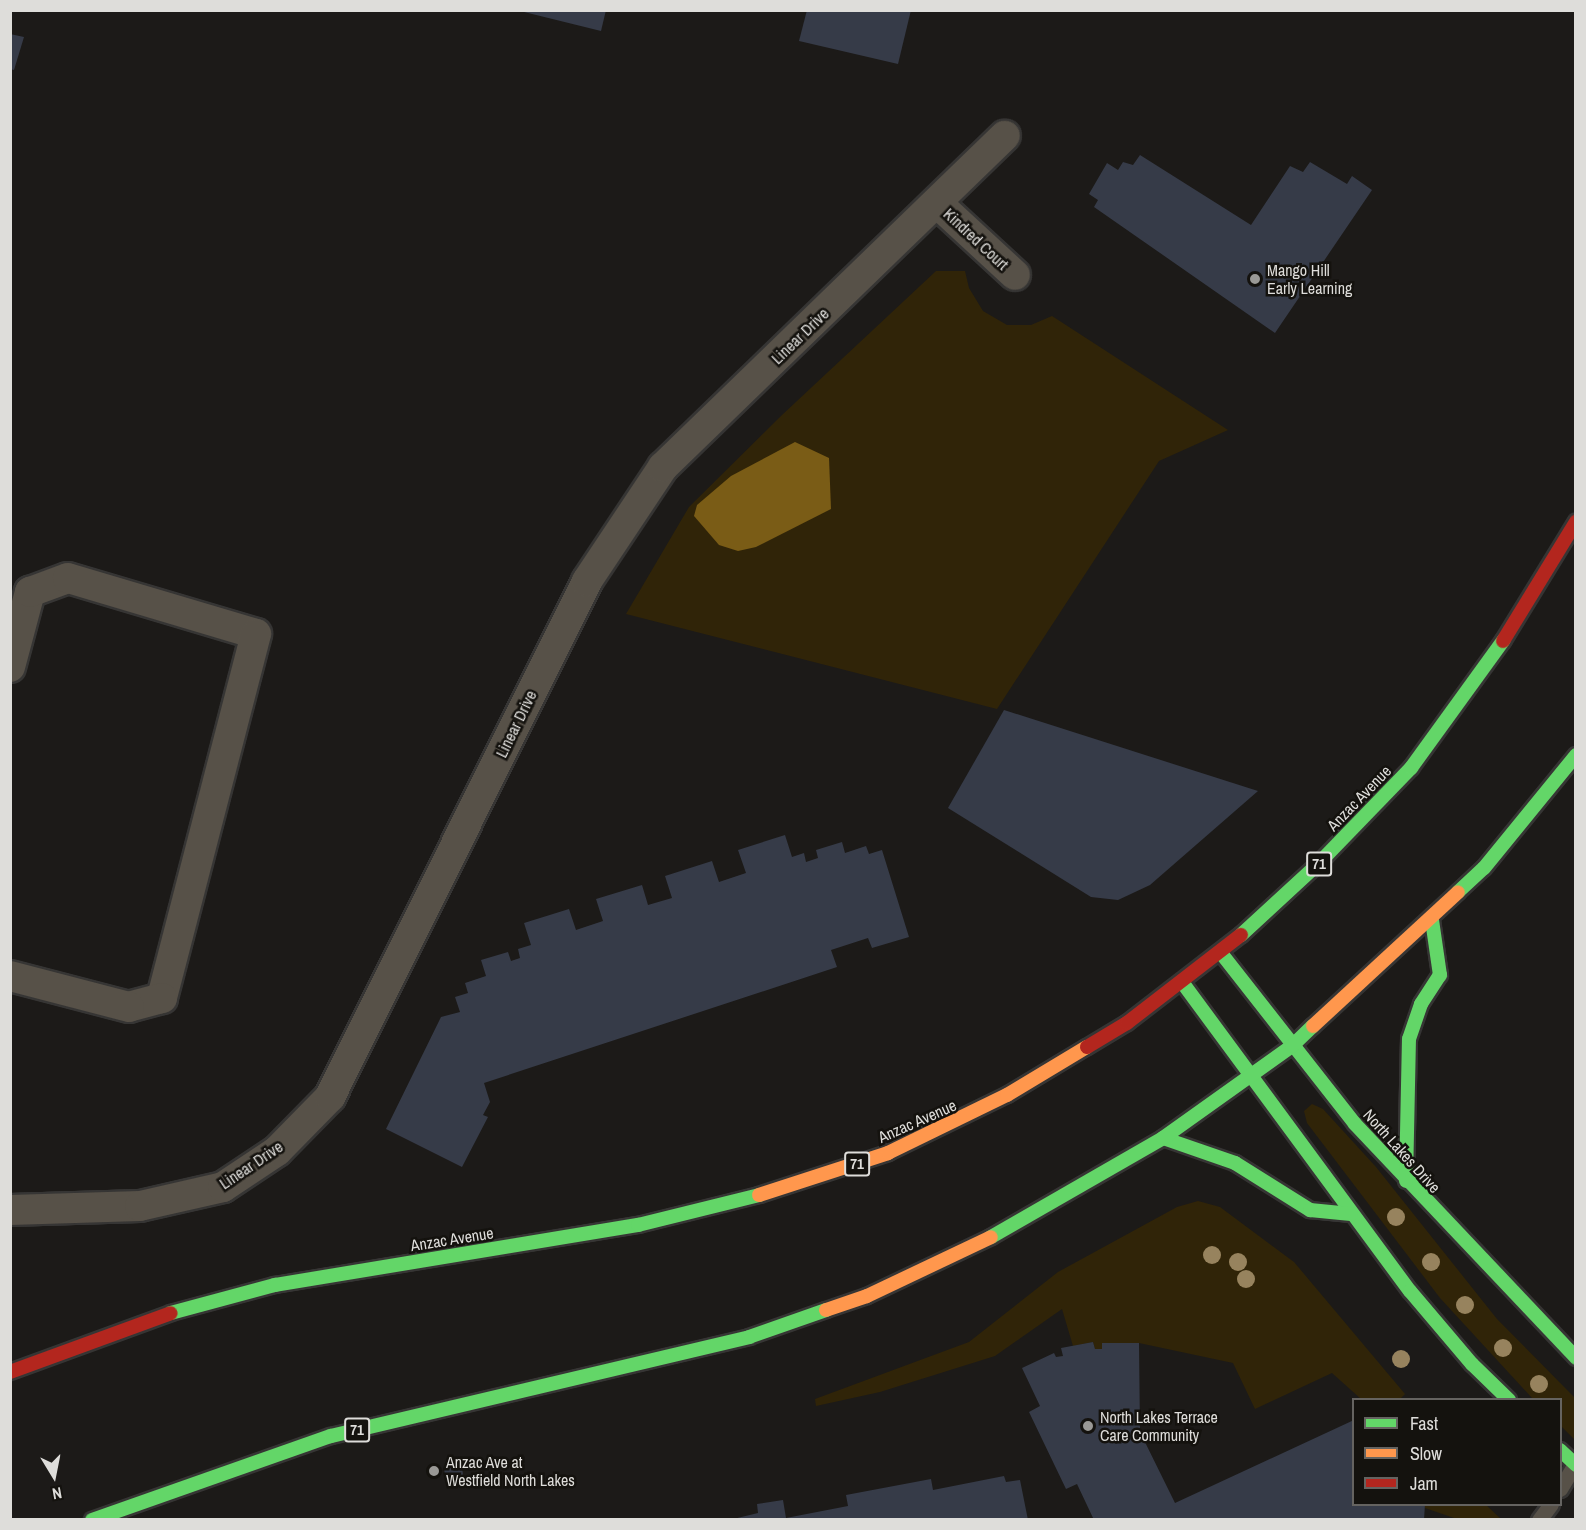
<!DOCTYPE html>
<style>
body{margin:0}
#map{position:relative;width:1586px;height:1530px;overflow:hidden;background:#1c1a18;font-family:"Archivo Narrow",sans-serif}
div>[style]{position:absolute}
.green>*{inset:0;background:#302408}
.water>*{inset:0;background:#7a5c16}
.building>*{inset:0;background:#363b48;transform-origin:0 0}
.roads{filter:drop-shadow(2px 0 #363534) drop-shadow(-2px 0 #363534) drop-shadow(0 2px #363534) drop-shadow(0 -2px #363534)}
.lane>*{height:15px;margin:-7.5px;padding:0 7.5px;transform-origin:7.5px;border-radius:7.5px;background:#575148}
.street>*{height:30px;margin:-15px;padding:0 15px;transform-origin:15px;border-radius:15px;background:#575148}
.fast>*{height:14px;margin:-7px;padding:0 7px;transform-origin:7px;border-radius:7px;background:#63d668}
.slow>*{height:14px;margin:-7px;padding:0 7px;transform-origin:7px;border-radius:7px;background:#ff974d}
.jam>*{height:14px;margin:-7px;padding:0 7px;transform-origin:7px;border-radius:7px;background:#b3261e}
.trees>*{width:18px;height:18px;margin:-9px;border-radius:50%;background:#97835e}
.dots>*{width:16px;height:16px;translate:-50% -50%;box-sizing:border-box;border:3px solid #14120e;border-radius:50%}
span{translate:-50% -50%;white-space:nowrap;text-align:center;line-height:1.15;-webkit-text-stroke:5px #14120e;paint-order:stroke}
.shield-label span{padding:2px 4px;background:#14120e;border:2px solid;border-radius:4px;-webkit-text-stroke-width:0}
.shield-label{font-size:15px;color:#deddda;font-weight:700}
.street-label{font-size:16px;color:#deddda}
.poi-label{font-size:16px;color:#deddda}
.left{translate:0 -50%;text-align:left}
.frame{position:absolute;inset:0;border:12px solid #deddda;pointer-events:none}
.legend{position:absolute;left:1352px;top:1398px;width:210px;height:108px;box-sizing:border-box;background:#14120e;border:2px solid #656360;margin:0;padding:8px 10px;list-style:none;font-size:18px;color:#deddda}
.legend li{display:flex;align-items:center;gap:12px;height:30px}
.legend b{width:30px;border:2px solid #656360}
.north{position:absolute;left:24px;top:1446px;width:60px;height:60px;-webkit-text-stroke:4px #14120e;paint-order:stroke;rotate:170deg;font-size:16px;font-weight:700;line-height:24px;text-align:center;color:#deddda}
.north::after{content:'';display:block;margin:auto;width:21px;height:27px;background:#deddda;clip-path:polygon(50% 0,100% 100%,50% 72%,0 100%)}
</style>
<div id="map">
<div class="green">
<i style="clip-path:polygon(evenodd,936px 271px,965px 271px,969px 288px,983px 311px,1007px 325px,1031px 325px,1052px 316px,1228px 430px,1159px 461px,997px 709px,626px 614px,689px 507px,782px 415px,936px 271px,829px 458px,829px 479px,789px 529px,756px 547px,829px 458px)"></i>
<i style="clip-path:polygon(1312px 1104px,1323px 1109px,1376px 1167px,1497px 1319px,1575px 1398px,1575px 1440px,1561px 1426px,1560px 1400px,1533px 1399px,1440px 1298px,1307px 1123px,1304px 1111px)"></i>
<i style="clip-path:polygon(1198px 1201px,1220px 1207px,1294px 1262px,1405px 1394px,1400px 1399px,1361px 1399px,1332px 1373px,1255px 1409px,1233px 1363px,1139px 1343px,1102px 1343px,1102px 1349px,1095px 1349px,1093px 1342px,1073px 1346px,1062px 1309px,995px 1356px,880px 1392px,816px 1406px,815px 1399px,969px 1342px,1058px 1272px,1177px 1207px)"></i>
<i style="clip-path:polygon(1425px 1505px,1486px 1505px,1501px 1519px,1457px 1519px,1425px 1508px)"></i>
</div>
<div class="water">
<i style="clip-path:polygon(795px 442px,829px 458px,831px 509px,756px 547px,738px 551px,719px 545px,694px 516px,697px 505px,731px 476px)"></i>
</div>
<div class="building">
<i style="clip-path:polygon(516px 10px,606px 10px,601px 31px)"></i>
<i style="clip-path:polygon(807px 10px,911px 10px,898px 64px,799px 41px)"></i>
<i style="clip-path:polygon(10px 34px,24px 37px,14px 70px,10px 69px)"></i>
<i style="clip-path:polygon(1140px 155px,1251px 225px,1290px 166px,1303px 172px,1310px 162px,1347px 184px,1352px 176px,1372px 190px,1275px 333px,1094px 207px,1098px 200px,1089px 194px,1107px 163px,1118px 170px,1123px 162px,1133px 165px)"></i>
<i style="clip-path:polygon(1004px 710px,1258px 791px,1150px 885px,1118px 900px,1091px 897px,948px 808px)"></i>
<i style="clip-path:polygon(785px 835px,792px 857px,804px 853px,806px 862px,818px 858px,816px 850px,842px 842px,845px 853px,866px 846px,869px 854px,882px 850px,909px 937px,872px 948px,868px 938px,831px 950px,837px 967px,484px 1083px,490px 1102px,483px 1115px,488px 1117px,462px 1167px,386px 1129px,441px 1017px,460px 1012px,455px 997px,468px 993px,465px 983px,486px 976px,481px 960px,508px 952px,511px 961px,520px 958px,518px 949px,531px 945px,524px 923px,569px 909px,576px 930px,603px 921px,596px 899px,642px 885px,648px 905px,672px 898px,665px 876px,712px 861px,719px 882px,746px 873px,738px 850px)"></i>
<i style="clip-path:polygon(1093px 1342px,1095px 1349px,1102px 1349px,1102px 1343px,1139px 1343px,1140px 1432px,1175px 1503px,1354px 1420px,1354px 1504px,1425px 1504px,1424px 1520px,1094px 1520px,1077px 1484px,1066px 1489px,1029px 1412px,1040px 1406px,1022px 1368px,1054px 1353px,1056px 1357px,1063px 1356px,1061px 1348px)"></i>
<i style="left:462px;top:1466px;width:9px;height:18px;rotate:84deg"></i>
<i style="clip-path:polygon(1004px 1476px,1006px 1482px,1020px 1480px,1028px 1520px,729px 1520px,758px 1513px,757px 1504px,783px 1500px,786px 1518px,848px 1506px,846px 1495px,931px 1479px,933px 1490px)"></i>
</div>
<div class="roads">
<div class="lane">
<i style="left:1560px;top:1489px;width:29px;rotate:-59deg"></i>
<i style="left:1539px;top:1520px;width:20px;rotate:-53deg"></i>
</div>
<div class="street">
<i style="left:937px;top:203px;width:106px;rotate:42.7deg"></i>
<i style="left:10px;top:667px;width:78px;rotate:-75.1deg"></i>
<i style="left:30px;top:592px;width:40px;rotate:-20.2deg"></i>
<i style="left:68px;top:578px;width:196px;rotate:16.6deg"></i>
<i style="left:256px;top:634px;width:376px;rotate:104.5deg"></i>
<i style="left:162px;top:998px;width:34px;rotate:165deg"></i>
<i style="left:129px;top:1007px;width:123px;rotate:-165.4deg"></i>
<i style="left:10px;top:1210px;width:130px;rotate:-1.8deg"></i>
<i style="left:140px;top:1206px;width:85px;rotate:-12.9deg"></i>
<i style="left:223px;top:1187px;width:65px;rotate:-33.7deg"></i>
<i style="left:277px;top:1151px;width:76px;rotate:-45.5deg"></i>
<i style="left:330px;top:1097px;width:576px;rotate:-63.52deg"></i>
<i style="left:587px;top:581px;width:137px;rotate:-56.3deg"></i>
<i style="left:663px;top:467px;width:476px;rotate:-44.1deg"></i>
</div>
<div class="fast">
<i style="left:1458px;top:892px;width:35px;rotate:-43deg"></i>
<i style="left:1484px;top:868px;width:146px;rotate:-50.8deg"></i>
<i style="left:1241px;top:935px;width:105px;rotate:-42.7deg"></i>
<i style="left:1318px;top:864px;width:134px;rotate:-45.9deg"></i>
<i style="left:1411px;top:768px;width:157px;rotate:-54.1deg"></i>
<i style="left:1221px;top:953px;width:217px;rotate:51.9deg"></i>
<i style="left:1355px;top:1124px;width:322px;rotate:46.6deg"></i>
<i style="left:1182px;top:982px;width:384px;rotate:53.6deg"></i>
<i style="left:1410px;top:1291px;width:96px;rotate:49.7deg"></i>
<i style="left:1472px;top:1364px;width:52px;rotate:44.2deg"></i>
<i style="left:1163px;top:1138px;width:76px;rotate:19.1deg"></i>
<i style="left:1235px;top:1163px;width:89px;rotate:32.1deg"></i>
<i style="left:1310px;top:1210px;width:41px;rotate:5.6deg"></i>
<i style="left:1406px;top:1181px;width:142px;rotate:-88.8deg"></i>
<i style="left:1409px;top:1039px;width:37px;rotate:-71deg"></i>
<i style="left:1421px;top:1004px;width:35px;rotate:-57deg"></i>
<i style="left:1440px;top:975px;width:56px;rotate:-98.3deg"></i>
<i style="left:991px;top:1237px;width:198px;rotate:-29.9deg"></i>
<i style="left:1163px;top:1138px;width:158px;rotate:-35.5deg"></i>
<i style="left:1292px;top:1046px;width:29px;rotate:-44deg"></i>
<i style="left:171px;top:1313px;width:108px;rotate:-15.1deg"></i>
<i style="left:275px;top:1285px;width:368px;rotate:-9.4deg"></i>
<i style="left:638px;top:1225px;width:125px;rotate:-13.9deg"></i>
<i style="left:1560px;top:1450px;width:22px;rotate:43deg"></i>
<i style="left:92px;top:1520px;width:253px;rotate:-19.4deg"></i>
<i style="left:331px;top:1436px;width:430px;rotate:-13.3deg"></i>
<i style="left:749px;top:1337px;width:82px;rotate:-19.3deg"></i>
</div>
<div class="slow">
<i style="left:1313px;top:1026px;width:197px;rotate:-42.7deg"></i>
<i style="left:759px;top:1195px;width:136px;rotate:-18deg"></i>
<i style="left:888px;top:1153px;width:132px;rotate:-26deg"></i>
<i style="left:1007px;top:1095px;width:93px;rotate:-31deg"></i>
<i style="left:826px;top:1310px;width:43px;rotate:-18.9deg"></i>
<i style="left:867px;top:1296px;width:137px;rotate:-25.4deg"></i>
</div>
<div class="jam">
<i style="left:1503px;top:641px;width:140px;rotate:-58.5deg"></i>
<i style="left:1087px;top:1047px;width:47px;rotate:-31deg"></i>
<i style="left:1127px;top:1023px;width:144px;rotate:-37.7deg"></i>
<i style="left:10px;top:1372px;width:171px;rotate:-20.1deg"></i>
</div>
</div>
<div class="trees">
<i style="left:1396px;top:1217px"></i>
<i style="left:1212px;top:1255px"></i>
<i style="left:1238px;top:1262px"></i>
<i style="left:1431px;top:1262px"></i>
<i style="left:1246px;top:1279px"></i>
<i style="left:1465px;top:1305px"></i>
<i style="left:1503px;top:1348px"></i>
<i style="left:1401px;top:1359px"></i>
<i style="left:1539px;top:1384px"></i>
</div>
<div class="dots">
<i style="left:1255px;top:279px;background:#9a9996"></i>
<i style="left:1088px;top:1426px;background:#9a9996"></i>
<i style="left:434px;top:1471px;background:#9a9996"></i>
</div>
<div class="shield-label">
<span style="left:1319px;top:864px">71</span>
<span style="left:857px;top:1164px">71</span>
<span style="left:357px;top:1430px">71</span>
</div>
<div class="street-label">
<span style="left:976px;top:239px;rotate:43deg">Kindred Court</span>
<span style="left:800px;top:336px;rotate:-44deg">Linear Drive</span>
<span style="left:516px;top:724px;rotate:-64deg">Linear Drive</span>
<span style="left:1359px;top:798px;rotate:-46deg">Anzac Avenue</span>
<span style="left:917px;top:1121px;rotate:-24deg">Anzac Avenue</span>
<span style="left:1402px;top:1151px;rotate:48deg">North Lakes Drive</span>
<span style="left:251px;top:1165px;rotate:-34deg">Linear Drive</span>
<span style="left:452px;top:1239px;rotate:-9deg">Anzac Avenue</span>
</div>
<div class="poi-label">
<span class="left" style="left:1267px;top:279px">Mango Hill<br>Early Learning</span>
<span class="left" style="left:1100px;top:1426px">North Lakes Terrace<br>Care Community</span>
<span class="left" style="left:446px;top:1471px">Anzac Ave at<br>Westfield North Lakes</span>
</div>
<div class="frame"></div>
<ul class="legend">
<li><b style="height:8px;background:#63d668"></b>Fast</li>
<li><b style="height:8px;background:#ff974d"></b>Slow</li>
<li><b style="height:8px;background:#b3261e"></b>Jam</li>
</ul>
<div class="north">N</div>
</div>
